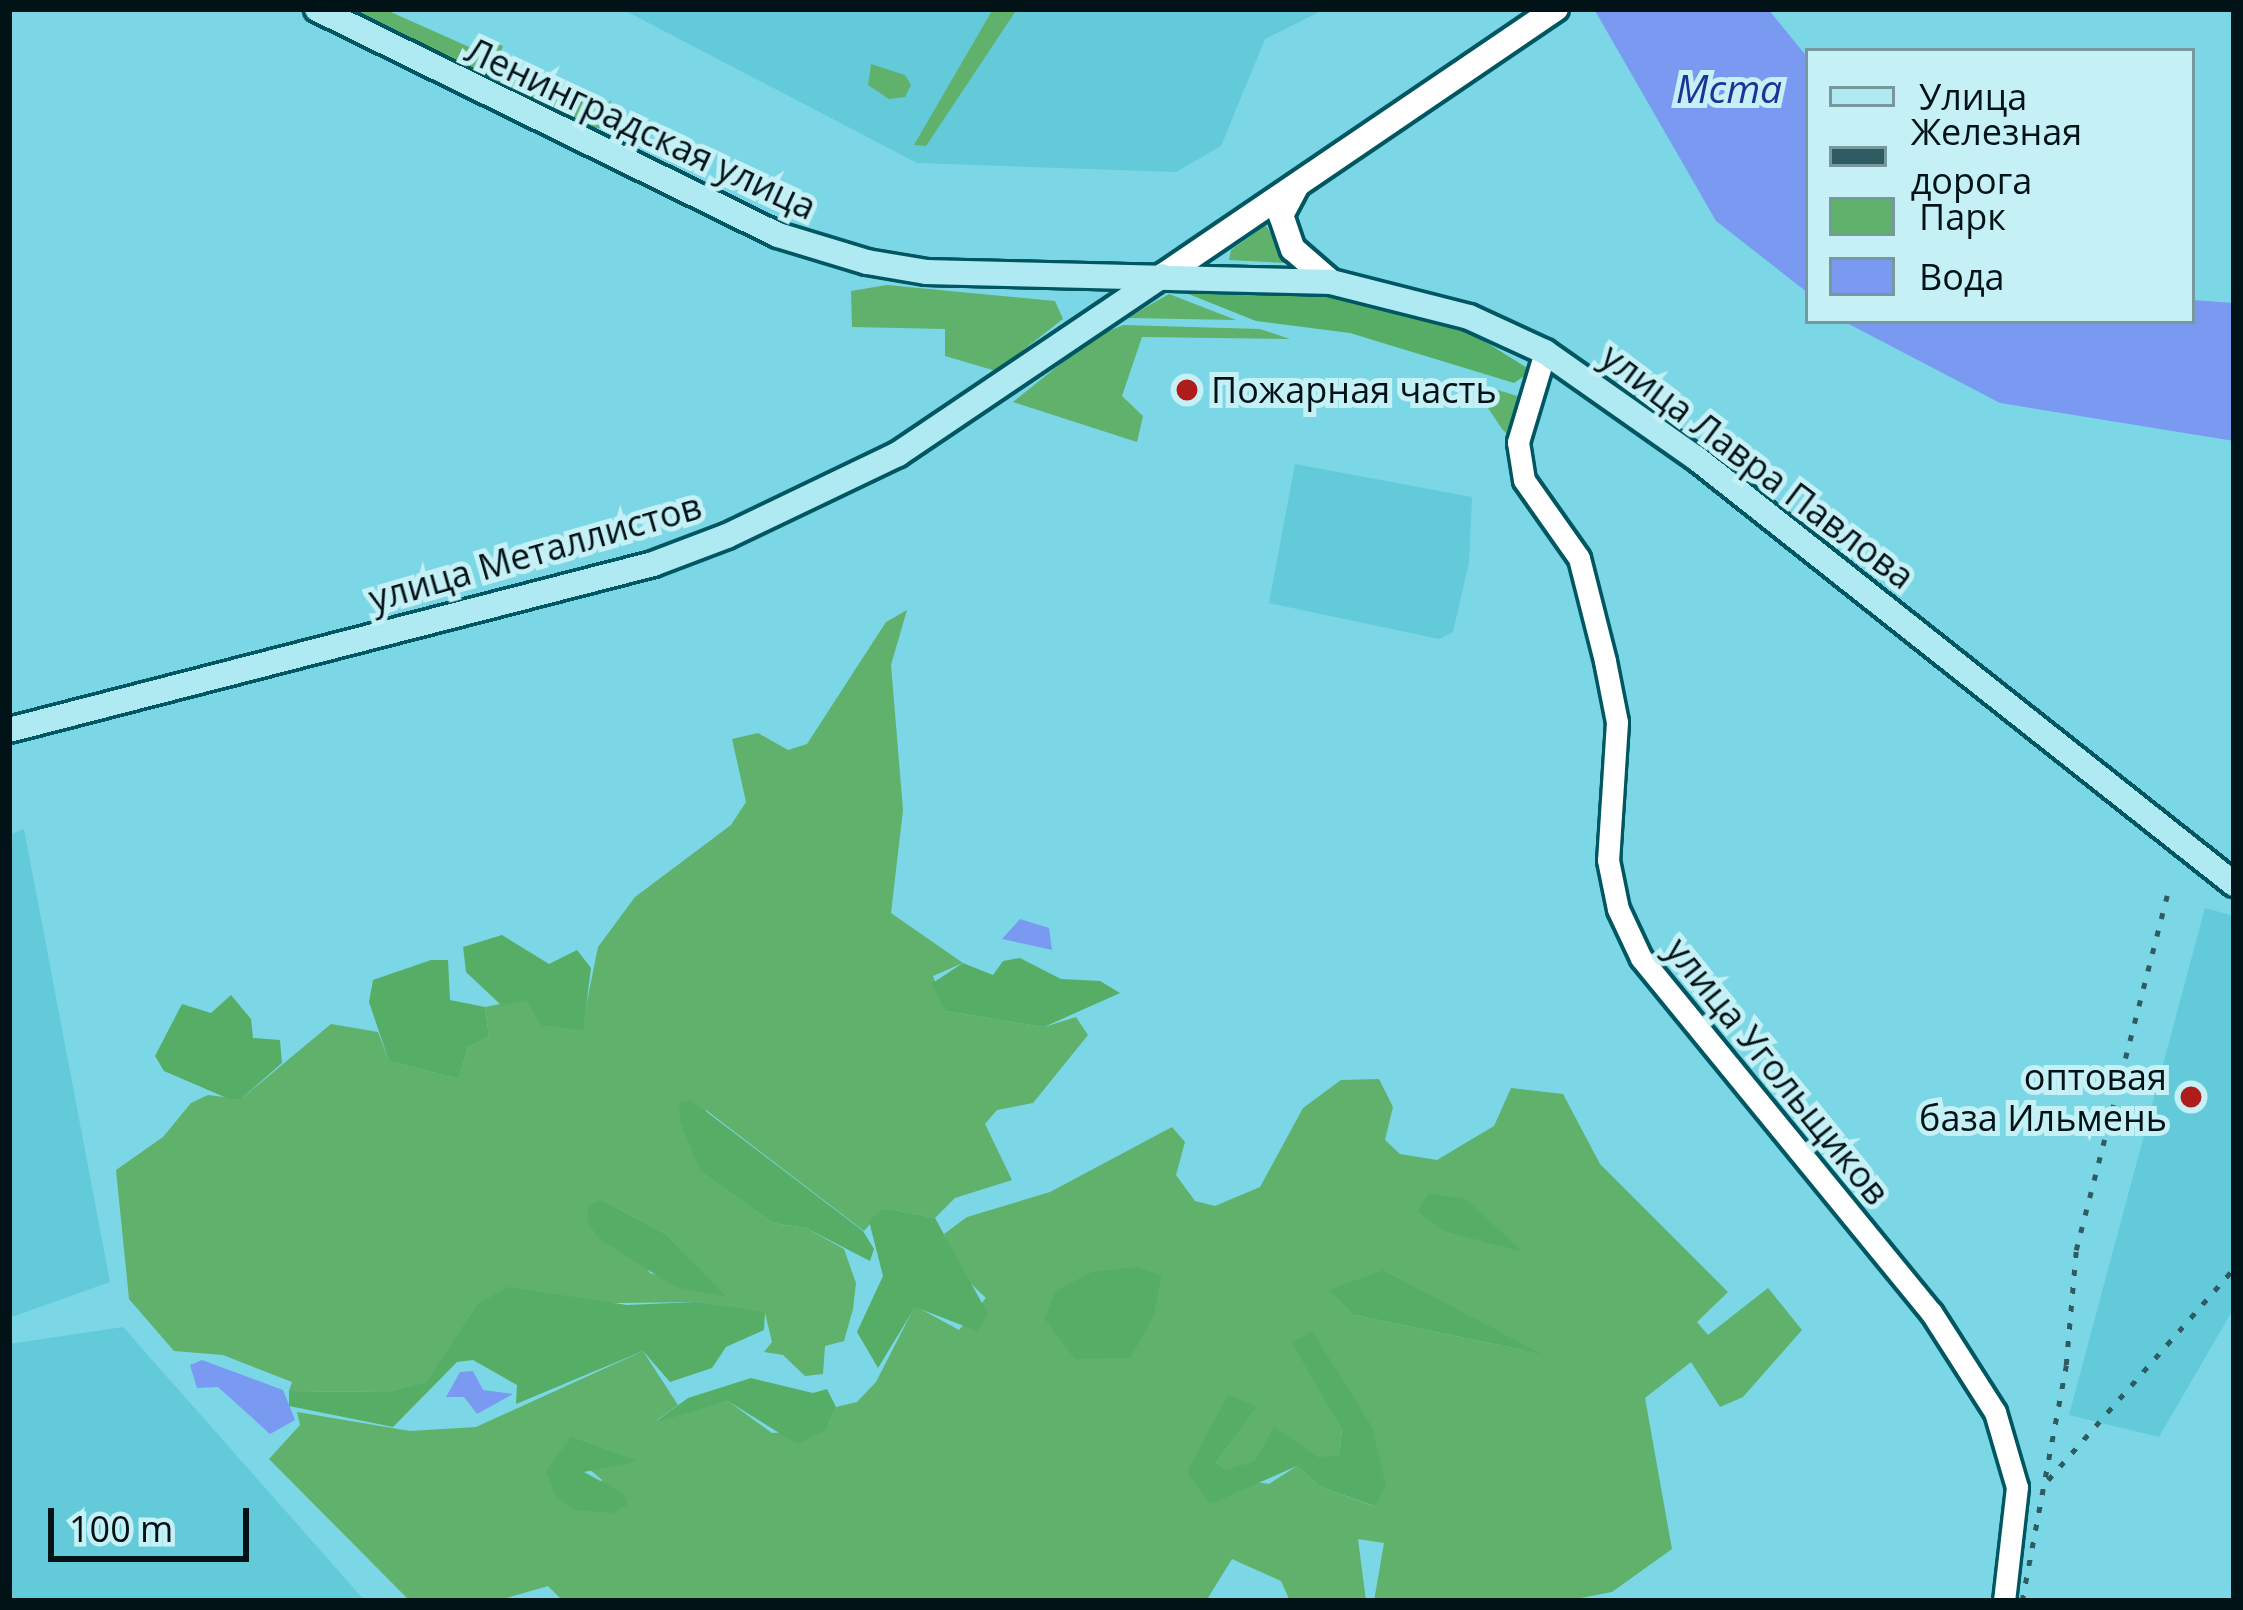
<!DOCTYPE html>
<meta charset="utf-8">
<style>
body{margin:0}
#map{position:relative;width:2243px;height:1610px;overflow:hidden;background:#7bd7e5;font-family:"Open Sans",sans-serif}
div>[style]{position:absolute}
.built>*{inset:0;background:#63cad9}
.green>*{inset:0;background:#5fb16c}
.forest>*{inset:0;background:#56ae66}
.water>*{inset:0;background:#7a9af2}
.roads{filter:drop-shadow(3px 0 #005761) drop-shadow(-3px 0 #005761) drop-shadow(0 3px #005761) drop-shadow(0 -3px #005761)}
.tertiary>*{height:21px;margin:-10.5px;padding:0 10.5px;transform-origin:10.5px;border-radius:10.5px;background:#fff}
.secondary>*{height:24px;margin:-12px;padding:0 12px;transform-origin:12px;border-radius:12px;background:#fff}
.primary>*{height:24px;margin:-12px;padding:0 12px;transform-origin:12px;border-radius:12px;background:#afe9f2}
.rail>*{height:4.5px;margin-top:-2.25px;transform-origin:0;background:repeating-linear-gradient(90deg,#2e5b62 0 6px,transparent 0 18px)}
.dots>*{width:33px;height:33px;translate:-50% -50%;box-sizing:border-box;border:6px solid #c5f0f6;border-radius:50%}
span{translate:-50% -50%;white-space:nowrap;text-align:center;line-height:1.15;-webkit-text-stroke:10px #c5f0f6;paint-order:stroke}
.street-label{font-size:36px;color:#011316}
.poi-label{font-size:36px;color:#011316}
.left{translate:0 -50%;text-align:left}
.right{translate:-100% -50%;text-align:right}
.water-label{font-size:39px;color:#1e3398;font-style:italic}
.frame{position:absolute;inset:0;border:12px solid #011316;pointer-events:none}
.legend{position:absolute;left:1805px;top:48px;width:390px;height:276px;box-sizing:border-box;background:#c5f0f6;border:3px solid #77989c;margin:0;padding:15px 21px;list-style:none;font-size:36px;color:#011316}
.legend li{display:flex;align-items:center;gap:24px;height:60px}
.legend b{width:60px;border:3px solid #77989c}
.scale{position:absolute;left:48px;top:1508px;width:201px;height:54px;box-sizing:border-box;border:6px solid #011316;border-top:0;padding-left:15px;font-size:36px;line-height:42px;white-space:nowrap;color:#011316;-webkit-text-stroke:9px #c5f0f6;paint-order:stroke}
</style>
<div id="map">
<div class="built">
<i style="clip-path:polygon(622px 9px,1325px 9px,1265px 39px,1221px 146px,1176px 172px,917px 163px)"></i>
<i style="clip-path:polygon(1295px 464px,1472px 497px,1469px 562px,1453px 632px,1439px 639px,1269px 603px)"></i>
<i style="clip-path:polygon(24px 829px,110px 1282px,9px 1318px,9px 835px)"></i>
<i style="clip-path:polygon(2205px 908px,2234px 916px,2234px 1308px,2159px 1437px,2069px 1415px)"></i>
<i style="clip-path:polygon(123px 1327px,365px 1601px,9px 1601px,9px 1344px)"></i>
</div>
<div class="green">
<i style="clip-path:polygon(339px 9px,384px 9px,476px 50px,484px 39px,503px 46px,498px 59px,604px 112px,611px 99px,608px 127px,592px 129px)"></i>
<i style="clip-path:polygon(993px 9px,1017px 9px,926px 146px,914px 145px)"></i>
<i style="clip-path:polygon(871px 64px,905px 75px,911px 85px,905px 97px,889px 99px,868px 85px)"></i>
<i style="clip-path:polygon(1266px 225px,1286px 263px,1229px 260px,1231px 250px)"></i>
<i style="clip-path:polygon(887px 285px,1055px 301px,1063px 319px,996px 371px,945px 356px,945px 329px,852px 327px,851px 291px)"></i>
<i style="clip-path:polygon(1169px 294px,1236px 320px,1127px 318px)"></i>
<i style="clip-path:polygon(1123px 325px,1260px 329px,1290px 339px,1142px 337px,1122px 396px,1143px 416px,1137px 442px,1013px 402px,1094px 337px)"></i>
<i style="clip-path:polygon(1471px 382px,1524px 398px,1510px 437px,1502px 429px)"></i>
<i style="clip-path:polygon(evenodd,907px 610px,891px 665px,903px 810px,891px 913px,963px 963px,933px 976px,946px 1011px,1044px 1027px,1076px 1017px,1088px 1035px,1033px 1103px,997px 1110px,985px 1124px,1012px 1180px,955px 1198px,935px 1218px,884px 1208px,864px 1231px,706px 1110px,701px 1172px,773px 1223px,806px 1228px,844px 1249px,856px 1283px,853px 1309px,844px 1341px,825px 1346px,823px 1374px,805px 1376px,783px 1355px,764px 1352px,772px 1342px,765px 1313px,696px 1302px,476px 1305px,428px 1382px,386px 1392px,289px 1391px,292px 1382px,223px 1355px,174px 1351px,129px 1299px,116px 1170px,163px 1137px,191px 1103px,208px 1095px,241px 1099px,331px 1024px,378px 1032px,389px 1061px,459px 1079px,468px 1047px,489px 1037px,485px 1007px,526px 999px,585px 1011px,598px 947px,635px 897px,731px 825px,746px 802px,732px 739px,758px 733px,788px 750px,807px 744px,886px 622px,907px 610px,602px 1200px,666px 1234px,725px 1296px,650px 1273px,602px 1200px)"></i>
<i style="clip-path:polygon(evenodd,1379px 1079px,1393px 1107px,1385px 1140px,1400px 1154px,1437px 1160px,1494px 1126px,1511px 1088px,1563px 1094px,1600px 1164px,1728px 1292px,1697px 1322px,1708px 1335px,1768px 1288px,1802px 1330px,1743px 1397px,1720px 1407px,1691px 1362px,1645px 1398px,1672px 1549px,1612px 1592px,1565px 1601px,1374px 1601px,1384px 1543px,1358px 1539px,1366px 1601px,1290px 1601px,1281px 1581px,1232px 1559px,1206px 1601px,563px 1601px,548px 1586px,496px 1601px,410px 1601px,269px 1459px,300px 1425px,297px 1412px,410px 1431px,476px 1427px,643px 1351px,678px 1405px,656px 1421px,728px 1401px,772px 1433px,826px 1430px,836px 1407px,857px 1402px,876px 1382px,915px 1306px,959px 1330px,986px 1298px,965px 1278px,944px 1234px,967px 1217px,1050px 1192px,1172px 1127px,1185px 1142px,1176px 1175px,1195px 1201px,1215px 1206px,1260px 1187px,1303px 1108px,1341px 1080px,1379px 1079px,1384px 1270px,1537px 1353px,1354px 1315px,1384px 1270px,1379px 1079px,1312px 1332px,1373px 1506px,1321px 1487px,1297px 1466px,1269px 1484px,1187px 1472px,1256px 1408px,1216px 1463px,1227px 1471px,1254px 1461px,1274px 1428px,1319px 1457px,1339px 1457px,1342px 1430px,1293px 1343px,1312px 1332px,1379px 1079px,571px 1436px,637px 1461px,587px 1467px,602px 1480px,574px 1510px,571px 1436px)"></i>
</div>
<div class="forest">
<i style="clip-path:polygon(1176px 289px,1300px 290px,1395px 303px,1465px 329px,1532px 371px,1514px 383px,1350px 333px,1256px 321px)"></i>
<i style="clip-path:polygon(502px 935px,549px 964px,577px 950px,591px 968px,583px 1030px,541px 1025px,526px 1000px,502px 1006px,466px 972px,463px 947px)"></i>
<i style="clip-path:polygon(1020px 958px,1061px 979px,1100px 981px,1120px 993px,1044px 1027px,946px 1011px,931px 984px,963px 963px,993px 975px,1003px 961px)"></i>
<i style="clip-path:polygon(431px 960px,448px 960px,450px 1000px,485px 1007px,489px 1037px,468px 1047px,459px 1079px,389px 1061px,369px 1002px,373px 980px)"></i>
<i style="clip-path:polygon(231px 995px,251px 1019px,253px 1038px,280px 1040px,282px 1063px,241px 1099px,229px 1099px,164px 1071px,155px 1056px,182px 1004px,211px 1013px)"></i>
<i style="clip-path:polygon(691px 1100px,863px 1231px,874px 1249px,870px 1261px,806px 1228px,773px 1223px,701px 1172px,680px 1121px,679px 1102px)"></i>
<i style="clip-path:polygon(1428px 1193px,1466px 1199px,1523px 1252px,1444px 1231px,1418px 1212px)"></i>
<i style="clip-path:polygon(602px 1200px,666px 1234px,727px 1297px,675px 1287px,598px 1238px,587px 1220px,589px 1205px)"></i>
<i style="clip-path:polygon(884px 1208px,935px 1218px,988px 1314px,977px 1331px,915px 1307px,878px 1368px,857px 1332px,883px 1276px,869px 1221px)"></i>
<i style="clip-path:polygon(1136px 1267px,1162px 1275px,1154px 1315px,1130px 1358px,1075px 1359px,1045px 1319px,1055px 1291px,1092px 1272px)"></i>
<i style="clip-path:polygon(1384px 1270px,1541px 1354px,1354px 1315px,1329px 1290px)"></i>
<i style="clip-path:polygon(508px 1287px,627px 1305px,696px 1302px,765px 1312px,764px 1330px,726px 1347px,712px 1368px,670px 1382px,643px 1351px,516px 1404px,517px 1385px,473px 1360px,457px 1362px,393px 1427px,289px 1406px,289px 1391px,386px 1392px,427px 1382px,476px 1305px)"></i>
<i style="clip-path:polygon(1312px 1331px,1372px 1427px,1386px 1486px,1374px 1506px,1321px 1487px,1297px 1466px,1210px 1504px,1187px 1472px,1228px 1395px,1257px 1407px,1216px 1463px,1226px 1470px,1254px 1461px,1274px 1427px,1319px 1457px,1339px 1456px,1342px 1430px,1292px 1343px)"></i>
<i style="clip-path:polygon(751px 1378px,813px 1393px,827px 1389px,836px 1407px,826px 1430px,797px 1444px,728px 1401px,654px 1423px,688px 1398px)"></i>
<i style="clip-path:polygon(571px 1436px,638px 1461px,584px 1472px,624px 1494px,627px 1505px,613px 1513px,574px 1510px,555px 1495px,546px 1472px)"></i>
</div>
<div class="water">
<i style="clip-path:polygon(1594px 9px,1768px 9px,1808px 58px,1808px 293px,1716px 221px)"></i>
<i style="clip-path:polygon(2192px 300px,2234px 303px,2234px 441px,2000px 403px,1843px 321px,2192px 321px)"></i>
<i style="clip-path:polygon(1020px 919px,1049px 928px,1052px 950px,1002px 939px)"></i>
<i style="clip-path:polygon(202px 1360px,283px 1390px,295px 1420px,270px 1434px,218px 1387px,197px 1388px,190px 1365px)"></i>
<i style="clip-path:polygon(473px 1371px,483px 1390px,513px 1394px,477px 1414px,464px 1397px,446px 1397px,460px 1372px)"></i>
</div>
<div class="roads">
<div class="tertiary">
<i style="left:1545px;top:352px;width:94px;rotate:106.7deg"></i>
<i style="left:1518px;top:442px;width:38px;rotate:81deg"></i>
<i style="left:1524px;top:480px;width:95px;rotate:54.8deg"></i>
<i style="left:1579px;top:558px;width:106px;rotate:75.8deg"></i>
<i style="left:1605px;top:661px;width:62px;rotate:78.9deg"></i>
<i style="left:1617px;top:722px;width:138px;rotate:93.7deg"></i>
<i style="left:1608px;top:860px;width:50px;rotate:78.5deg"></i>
<i style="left:1618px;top:909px;width:54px;rotate:64.9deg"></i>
<i style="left:1641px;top:958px;width:458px;rotate:50.7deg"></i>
<i style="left:1931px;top:1312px;width:119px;rotate:57.4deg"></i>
<i style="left:1995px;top:1412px;width:78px;rotate:73.7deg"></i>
<i style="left:2017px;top:1487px;width:115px;rotate:96.5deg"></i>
</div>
<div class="secondary">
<i style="left:1296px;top:187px;width:32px;rotate:118deg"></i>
<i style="left:1281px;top:215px;width:36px;rotate:71deg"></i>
<i style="left:1293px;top:249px;width:50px;rotate:41deg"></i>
<i style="left:1164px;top:275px;width:474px;rotate:-34.2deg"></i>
</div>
<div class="primary">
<i style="left:317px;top:9px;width:513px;rotate:26.12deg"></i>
<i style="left:778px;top:235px;width:93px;rotate:16.9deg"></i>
<i style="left:867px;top:262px;width:61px;rotate:9.5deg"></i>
<i style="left:927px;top:272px;width:404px;rotate:1.4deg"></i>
<i style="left:1331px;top:282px;width:142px;rotate:14.2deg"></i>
<i style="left:1469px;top:317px;width:84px;rotate:24.7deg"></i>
<i style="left:1545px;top:352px;width:184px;rotate:35.1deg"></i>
<i style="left:1696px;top:458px;width:686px;rotate:38.37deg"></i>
<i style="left:9px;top:730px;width:665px;rotate:-14.45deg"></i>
<i style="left:653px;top:564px;width:79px;rotate:-20.7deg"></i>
<i style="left:727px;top:536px;width:190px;rotate:-25.6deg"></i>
<i style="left:898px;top:454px;width:318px;rotate:-34deg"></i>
</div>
</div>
<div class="rail">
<i style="left:2048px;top:1480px;width:282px;rotate:-48.7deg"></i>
<i style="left:2022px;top:1601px;width:240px;rotate:-79.4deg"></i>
<i style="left:2066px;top:1365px;width:115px;rotate:-85deg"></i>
<i style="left:2076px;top:1250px;width:366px;rotate:-75.6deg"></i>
</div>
<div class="dots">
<i style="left:1187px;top:390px;background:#ae1d1b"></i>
<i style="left:2191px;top:1097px;background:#ae1d1b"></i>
</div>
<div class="street-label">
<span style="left:641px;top:128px;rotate:25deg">Ленинградская улица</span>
<span style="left:1758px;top:466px;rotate:37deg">улица Лавра Павлова</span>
<span style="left:535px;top:552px;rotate:-16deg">улица Металлистов</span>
<span style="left:1778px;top:1071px;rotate:51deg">улица Угольщиков</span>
</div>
<div class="poi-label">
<span class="left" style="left:1211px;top:390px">Пожарная часть</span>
<span class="right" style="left:2167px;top:1097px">оптовая<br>база Ильмень</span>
</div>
<div class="water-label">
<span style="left:1729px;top:88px">Мста</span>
</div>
<div class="frame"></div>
<ul class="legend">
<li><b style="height:15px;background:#afe9f2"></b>Улица</li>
<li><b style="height:15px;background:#2e5b62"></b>Железная дорога</li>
<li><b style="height:33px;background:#5fb16c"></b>Парк</li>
<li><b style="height:33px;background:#7a9af2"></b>Вода</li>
</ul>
<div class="scale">100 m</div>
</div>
